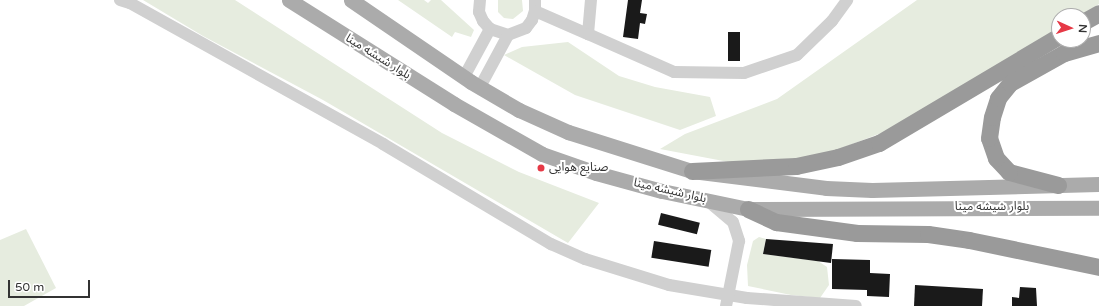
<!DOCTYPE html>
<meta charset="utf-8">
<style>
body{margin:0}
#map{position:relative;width:1099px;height:306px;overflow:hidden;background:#fff;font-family:"Varela Round","Noto Sans Arabic",sans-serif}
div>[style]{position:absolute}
.green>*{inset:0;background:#e6ecdf}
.building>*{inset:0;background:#1a1a1a;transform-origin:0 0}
.minor>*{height:12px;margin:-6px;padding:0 6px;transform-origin:6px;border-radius:6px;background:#d0d0d0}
.major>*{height:15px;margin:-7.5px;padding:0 7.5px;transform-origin:7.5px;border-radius:7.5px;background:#ababab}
.highway>*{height:17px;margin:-8.5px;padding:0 8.5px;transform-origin:8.5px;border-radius:8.5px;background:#9a9a9a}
.dots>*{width:11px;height:11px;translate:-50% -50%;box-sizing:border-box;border:2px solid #fff;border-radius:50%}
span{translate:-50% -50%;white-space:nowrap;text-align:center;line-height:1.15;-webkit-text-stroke:4px #fff;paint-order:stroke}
.street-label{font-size:12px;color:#333}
.poi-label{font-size:12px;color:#333}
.left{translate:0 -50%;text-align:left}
.north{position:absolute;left:1051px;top:8px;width:40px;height:40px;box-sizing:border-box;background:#fff;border:1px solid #adadad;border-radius:50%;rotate:93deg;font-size:11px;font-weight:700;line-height:16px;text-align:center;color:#333}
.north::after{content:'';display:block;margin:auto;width:14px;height:18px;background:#e63946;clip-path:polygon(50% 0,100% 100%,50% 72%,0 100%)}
.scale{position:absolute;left:8px;top:280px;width:82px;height:18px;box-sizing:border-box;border:2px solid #333;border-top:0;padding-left:5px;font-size:12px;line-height:14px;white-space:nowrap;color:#333;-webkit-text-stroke:3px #fff;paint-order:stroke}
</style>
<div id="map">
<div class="green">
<i style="clip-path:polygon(143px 0,235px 0,442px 133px,519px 172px,599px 203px,568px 243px,323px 100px,203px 36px)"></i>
<i style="clip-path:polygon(398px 0,424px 0,428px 3px,431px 0,441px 0,474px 30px,471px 37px,455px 32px,452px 37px)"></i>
<i style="clip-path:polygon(498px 0,522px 0,523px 11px,513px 19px,504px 18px,498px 12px)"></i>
<i style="clip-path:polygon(917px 0,1099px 0,1099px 4px,1080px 16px,1059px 16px,1059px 29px,897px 127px,813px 159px,734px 163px,660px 149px,685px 134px,777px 99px)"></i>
<i style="clip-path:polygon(568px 42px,619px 76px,655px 87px,710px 97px,716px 116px,680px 130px,575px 95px,504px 55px,522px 47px)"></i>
<i style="clip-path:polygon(26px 229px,56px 288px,24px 306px,0 306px,0 240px)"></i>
<i style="clip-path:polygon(759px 237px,766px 239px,763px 254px,818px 261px,827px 267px,829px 285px,820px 298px,791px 295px,748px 286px,747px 265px,753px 241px)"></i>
</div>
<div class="building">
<i style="clip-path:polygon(628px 0,642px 0,640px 13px,647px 14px,645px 24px,640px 23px,638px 39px,623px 37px)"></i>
<i style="left:728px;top:32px;width:12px;height:29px"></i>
<i style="left:661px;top:213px;width:40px;height:12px;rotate:14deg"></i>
<i style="clip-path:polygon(766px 239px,833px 244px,831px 263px,763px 254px)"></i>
<i style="left:654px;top:241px;width:58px;height:17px;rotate:9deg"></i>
<i style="clip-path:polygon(832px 259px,870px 260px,870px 273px,890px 274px,889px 297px,867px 296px,867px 290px,832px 289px)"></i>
<i style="clip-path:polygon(915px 285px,983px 289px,982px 306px,914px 306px)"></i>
<i style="clip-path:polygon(1020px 287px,1036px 288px,1037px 306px,1012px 306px,1012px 297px,1019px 298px)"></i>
</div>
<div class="minor">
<i style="left:120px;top:0;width:10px;rotate:17deg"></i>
<i style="left:130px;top:3px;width:290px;rotate:29.1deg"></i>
<i style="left:383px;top:144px;width:196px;rotate:30.8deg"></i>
<i style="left:551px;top:244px;width:37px;rotate:24deg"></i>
<i style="left:585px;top:259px;width:88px;rotate:17.2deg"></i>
<i style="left:669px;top:285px;width:79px;rotate:9.5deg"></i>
<i style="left:747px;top:298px;width:109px;rotate:4.2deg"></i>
<i style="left:480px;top:0;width:12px;rotate:95deg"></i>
<i style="left:479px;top:12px;width:10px;rotate:66deg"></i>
<i style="left:483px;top:21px;width:11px;rotate:49deg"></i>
<i style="left:490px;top:29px;width:19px;rotate:18deg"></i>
<i style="left:508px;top:35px;width:19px;rotate:-21deg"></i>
<i style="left:526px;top:28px;width:10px;rotate:-53deg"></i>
<i style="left:532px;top:20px;width:9px;rotate:-72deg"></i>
<i style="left:535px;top:11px;width:11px;rotate:-90deg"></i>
<i style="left:535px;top:11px;width:58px;rotate:23.5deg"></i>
<i style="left:588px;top:34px;width:34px;rotate:-85deg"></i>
<i style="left:588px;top:34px;width:94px;rotate:23.8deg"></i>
<i style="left:674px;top:72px;width:70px;rotate:0.8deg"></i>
<i style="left:744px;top:73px;width:56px;rotate:-18.8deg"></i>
<i style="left:797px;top:55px;width:49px;rotate:-44.2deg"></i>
<i style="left:832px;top:21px;width:26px;rotate:-54deg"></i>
<i style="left:464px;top:77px;width:55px;rotate:-61.6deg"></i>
<i style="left:480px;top:87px;width:59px;rotate:-61.7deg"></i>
<i style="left:709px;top:202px;width:31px;rotate:40deg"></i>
<i style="left:733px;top:222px;width:20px;rotate:72deg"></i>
<i style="left:739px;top:241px;width:66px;rotate:101.3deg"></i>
</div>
<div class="major">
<i style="left:289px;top:0;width:195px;rotate:32.2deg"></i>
<i style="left:454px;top:104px;width:101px;rotate:29.6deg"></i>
<i style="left:542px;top:154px;width:57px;rotate:19.4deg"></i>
<i style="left:596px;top:173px;width:68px;rotate:15.3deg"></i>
<i style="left:662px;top:191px;width:88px;rotate:11.8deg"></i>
<i style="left:748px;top:209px;width:351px;rotate:-0.2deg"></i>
<i style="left:351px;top:0;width:145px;rotate:34.3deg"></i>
<i style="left:471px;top:82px;width:56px;rotate:30.3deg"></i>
<i style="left:519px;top:110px;width:54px;rotate:24.2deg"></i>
<i style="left:568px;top:132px;width:130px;rotate:17.5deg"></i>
<i style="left:692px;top:171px;width:135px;rotate:7.2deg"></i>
<i style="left:826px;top:188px;width:46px;rotate:2.5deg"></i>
<i style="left:872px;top:190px;width:227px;rotate:-1.5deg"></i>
</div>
<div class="highway">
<i style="left:1083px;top:22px;width:18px;rotate:-29deg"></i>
<i style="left:692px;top:171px;width:104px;rotate:-2.8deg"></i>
<i style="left:796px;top:166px;width:43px;rotate:-12.1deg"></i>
<i style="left:838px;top:157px;width:43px;rotate:-18.9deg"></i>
<i style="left:879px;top:143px;width:209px;rotate:-30.7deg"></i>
<i style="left:1058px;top:185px;width:51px;rotate:-165.1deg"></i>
<i style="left:1009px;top:172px;width:19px;rotate:-133deg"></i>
<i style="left:996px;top:158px;width:21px;rotate:-109deg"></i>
<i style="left:989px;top:138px;width:21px;rotate:-82deg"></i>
<i style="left:992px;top:117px;width:20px;rotate:-72deg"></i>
<i style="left:998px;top:98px;width:19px;rotate:-51deg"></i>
<i style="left:1010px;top:83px;width:62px;rotate:-29.1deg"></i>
<i style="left:1064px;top:53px;width:36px;rotate:-16deg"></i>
<i style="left:748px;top:209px;width:31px;rotate:25deg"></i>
<i style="left:776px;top:222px;width:82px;rotate:7.7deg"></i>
<i style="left:857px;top:233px;width:71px;rotate:0.8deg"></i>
<i style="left:928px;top:234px;width:41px;rotate:8.3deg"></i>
<i style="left:969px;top:240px;width:133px;rotate:11.7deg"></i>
</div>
<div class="dots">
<i style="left:541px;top:168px;background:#e63946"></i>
</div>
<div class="street-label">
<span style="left:378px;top:57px;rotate:32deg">بلوار شیشه مینا</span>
<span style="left:670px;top:191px;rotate:13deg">بلوار شیشه مینا</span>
<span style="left:992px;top:207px">بلوار شیشه مینا</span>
</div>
<div class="poi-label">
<span class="left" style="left:549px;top:168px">صنایع هوایی</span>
</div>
<div class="north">N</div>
<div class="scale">50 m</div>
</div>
